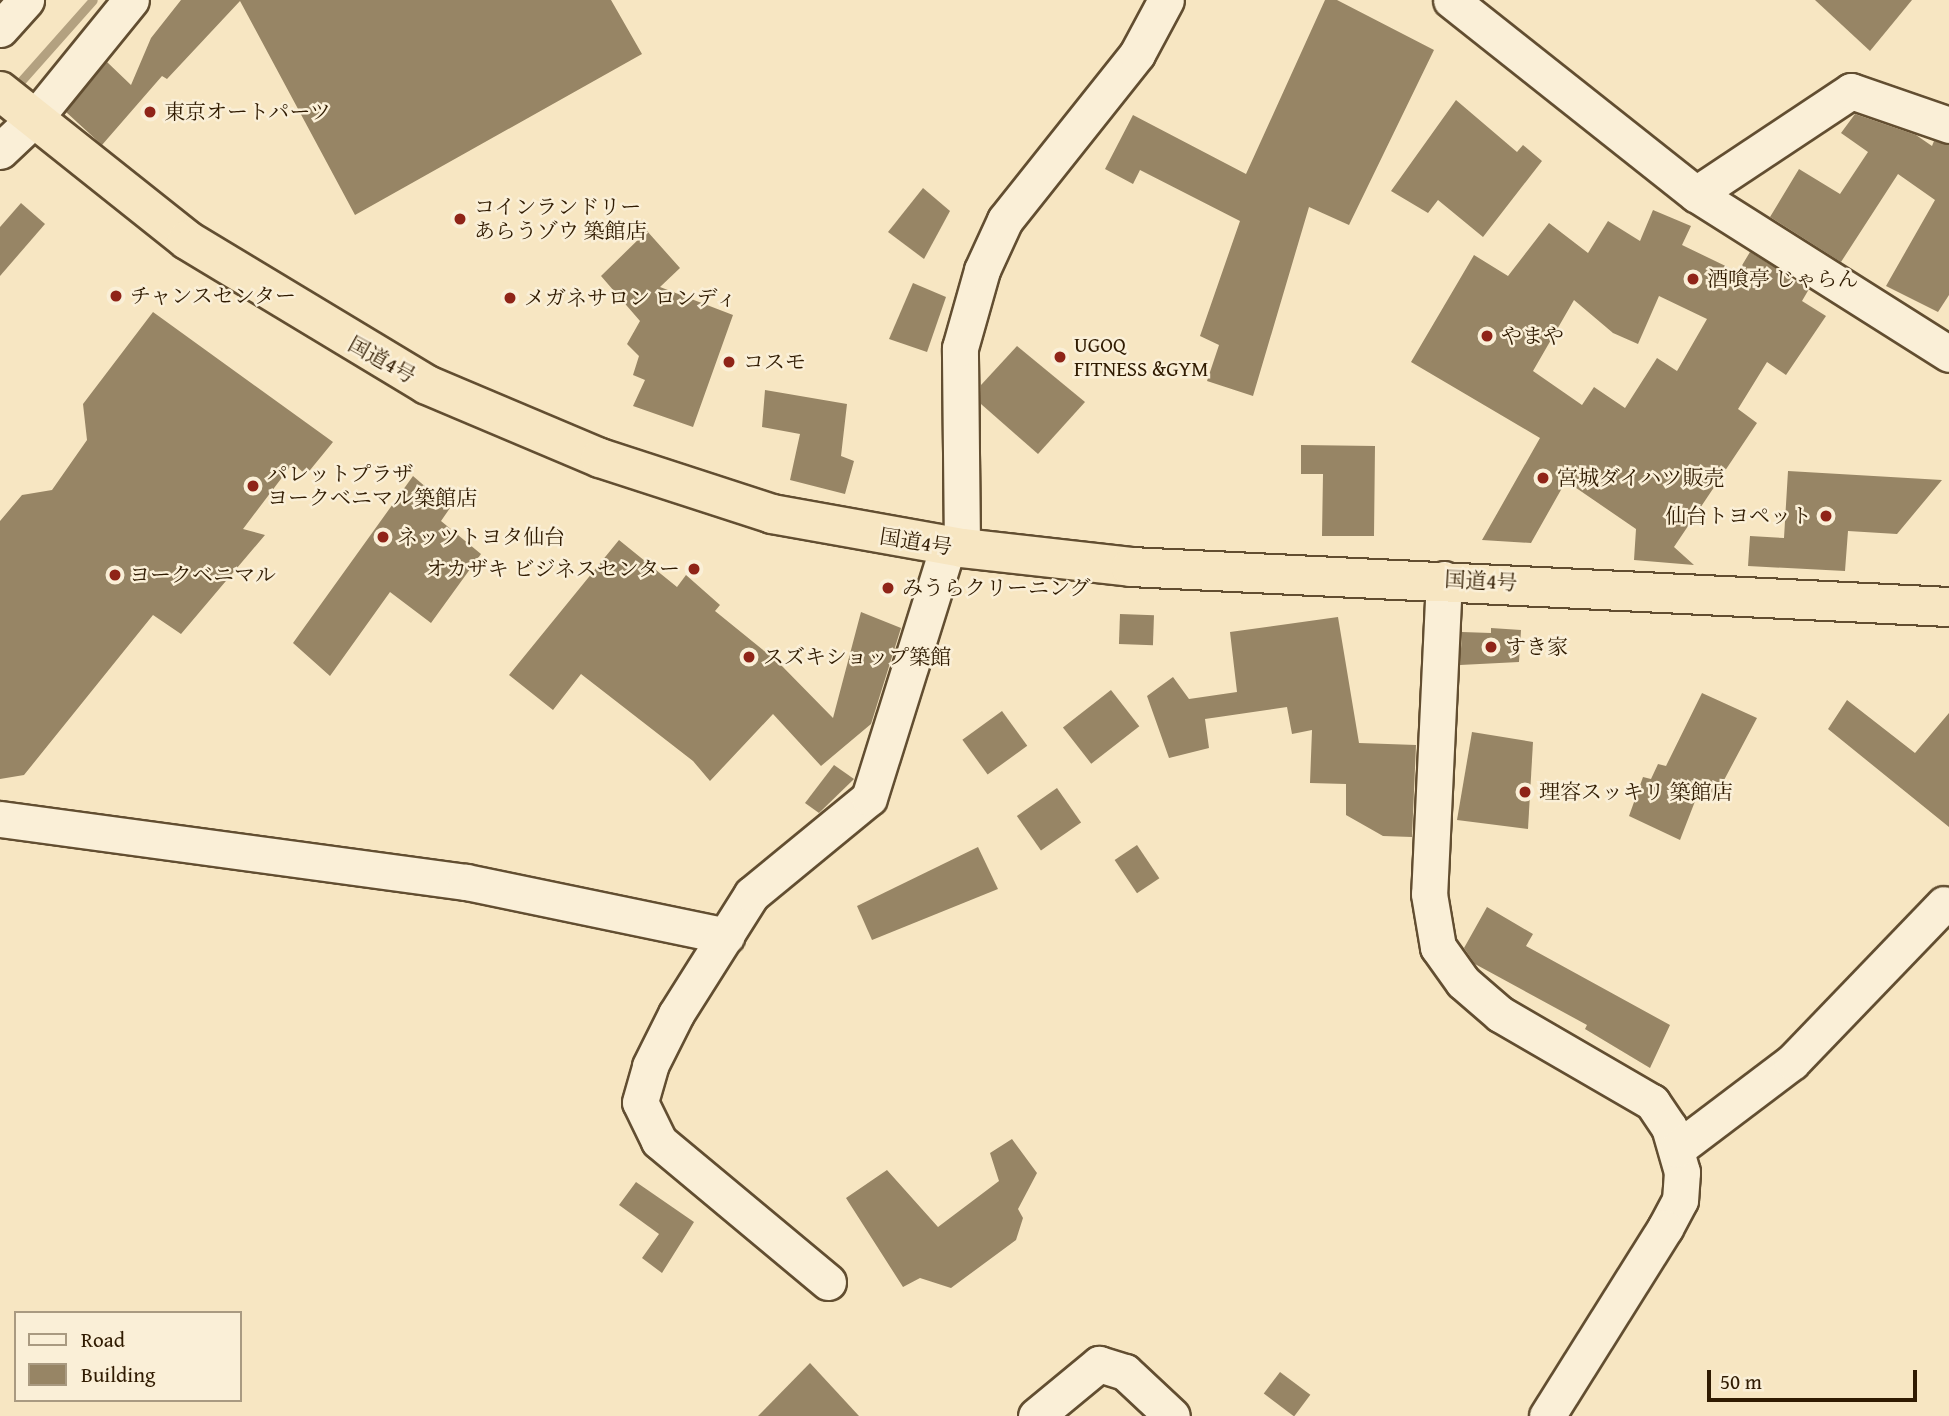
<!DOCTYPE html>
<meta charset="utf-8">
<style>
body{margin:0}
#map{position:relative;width:1949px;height:1416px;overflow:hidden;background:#f7e6c2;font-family:"Gentium Book Plus","Noto Serif JP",serif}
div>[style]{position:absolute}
.stream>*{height:9px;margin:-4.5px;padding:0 4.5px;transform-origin:4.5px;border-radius:4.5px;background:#b3a180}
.building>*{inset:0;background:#978565;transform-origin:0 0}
.roads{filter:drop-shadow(2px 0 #624e31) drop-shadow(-2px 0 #624e31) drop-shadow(0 2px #624e31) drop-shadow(0 -2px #624e31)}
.minor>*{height:35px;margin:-17.5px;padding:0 17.5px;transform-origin:17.5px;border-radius:17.5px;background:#faefd7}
.highway>*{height:38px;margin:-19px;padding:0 19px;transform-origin:19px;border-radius:19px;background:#f7e6c2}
.dots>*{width:19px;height:19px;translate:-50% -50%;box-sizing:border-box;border:4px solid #faefd7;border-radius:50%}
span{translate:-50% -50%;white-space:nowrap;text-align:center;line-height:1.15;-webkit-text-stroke:5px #faefd7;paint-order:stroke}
.poi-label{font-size:21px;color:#301b01}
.left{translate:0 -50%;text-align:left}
.right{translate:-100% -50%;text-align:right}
.street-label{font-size:21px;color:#301b01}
.legend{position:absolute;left:14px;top:1311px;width:228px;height:91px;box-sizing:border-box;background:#faefd7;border:2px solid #a99a81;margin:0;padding:9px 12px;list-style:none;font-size:21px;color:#301b01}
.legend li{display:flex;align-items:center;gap:14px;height:35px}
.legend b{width:35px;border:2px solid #a99a81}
.scale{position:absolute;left:1707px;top:1370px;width:210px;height:32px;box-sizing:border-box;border:4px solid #301b01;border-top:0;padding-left:9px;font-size:21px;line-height:24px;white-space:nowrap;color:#301b01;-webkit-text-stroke:5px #faefd7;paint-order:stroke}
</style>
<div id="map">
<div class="stream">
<i style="left:13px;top:90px;width:120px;rotate:-48.4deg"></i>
</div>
<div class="building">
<i style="clip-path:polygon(181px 0,611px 0,642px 54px,355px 215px,240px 1px,167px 79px,162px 76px,102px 145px,66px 112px,107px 62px,131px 85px,151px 38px)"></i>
<i style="clip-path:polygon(1325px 0,1337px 0,1434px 50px,1349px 225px,1309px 207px,1253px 396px,1207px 381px,1219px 345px,1200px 336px,1240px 221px,1140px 170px,1133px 184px,1105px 169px,1133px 115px,1246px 174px)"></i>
<i style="clip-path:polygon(1815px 0,1912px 0,1870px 51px)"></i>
<i style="clip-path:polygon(1456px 100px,1517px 152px,1523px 145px,1542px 161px,1483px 237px,1438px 200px,1428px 213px,1391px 191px)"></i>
<i style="clip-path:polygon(1855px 114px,1916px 135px,1932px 146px,1934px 141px,1949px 145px,1949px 295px,1938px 312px,1886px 286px,1935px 200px,1898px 174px,1841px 262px,1770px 217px,1799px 169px,1840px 194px,1868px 152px,1841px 133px)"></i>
<i style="clip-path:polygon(923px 188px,950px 211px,924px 259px,888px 232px)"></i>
<i style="clip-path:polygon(21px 203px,45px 224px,0 276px,0 227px)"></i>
<i style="clip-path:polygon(evenodd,1653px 210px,1691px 226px,1682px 245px,1738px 272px,1750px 252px,1809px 289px,1802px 301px,1826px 316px,1786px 375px,1767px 362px,1738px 409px,1757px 423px,1674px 547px,1694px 565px,1634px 560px,1636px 529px,1566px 481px,1531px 543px,1482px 540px,1540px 438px,1411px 362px,1474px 255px,1508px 276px,1549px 223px,1588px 253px,1608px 221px,1640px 241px,1653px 210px,1659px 296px,1707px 319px,1677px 371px,1657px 358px,1625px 408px,1594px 387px,1582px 405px,1533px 371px,1574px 300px,1613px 333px,1638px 344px,1659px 296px)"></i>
<i style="clip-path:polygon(647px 231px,680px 268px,660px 287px,733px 315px,693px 427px,633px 406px,645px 380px,633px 375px,639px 356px,627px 344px,640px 321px,601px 276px)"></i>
<i style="clip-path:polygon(913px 283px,946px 297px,927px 352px,889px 339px)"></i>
<i style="clip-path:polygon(153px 312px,333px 442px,306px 475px,293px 463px,243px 529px,265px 535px,181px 634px,153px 615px,24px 775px,0 779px,0 521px,22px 495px,52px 490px,87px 440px,83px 404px)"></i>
<i style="clip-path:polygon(1017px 346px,1085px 402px,1038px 454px,981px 404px,981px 385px)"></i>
<i style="clip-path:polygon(765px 390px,847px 404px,841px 456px,854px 461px,845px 494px,790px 480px,800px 434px,762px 427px)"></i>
<i style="clip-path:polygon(1301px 445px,1375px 446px,1374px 536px,1322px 536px,1323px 474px,1301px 474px)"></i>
<i style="clip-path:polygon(1788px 471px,1942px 480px,1897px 534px,1848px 531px,1845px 571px,1748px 566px,1750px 536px,1784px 538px)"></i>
<i style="clip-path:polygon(413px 476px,450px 508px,441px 521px,481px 554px,431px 623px,390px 592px,330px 676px,293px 643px)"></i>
<i style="clip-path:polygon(619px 540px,677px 587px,686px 575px,720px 605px,715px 611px,779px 663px,833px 718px,861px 612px,901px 628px,871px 724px,821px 766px,773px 714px,710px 781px,693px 761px,581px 674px,553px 710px,509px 675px)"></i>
<i style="left:1120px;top:614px;width:34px;height:30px;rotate:2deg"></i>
<i style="clip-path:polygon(1338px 617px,1359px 743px,1416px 745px,1412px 837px,1383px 836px,1346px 815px,1346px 784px,1310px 783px,1312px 730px,1292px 734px,1287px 707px,1205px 719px,1209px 748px,1169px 758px,1147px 696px,1173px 677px,1189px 699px,1237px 692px,1230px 632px)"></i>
<i style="clip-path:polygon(1491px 628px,1521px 630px,1519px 662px,1460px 665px,1462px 632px,1491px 633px)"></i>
<i style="left:1111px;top:690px;width:46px;height:61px;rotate:52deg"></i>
<i style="clip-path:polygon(1702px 693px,1757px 718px,1714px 799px,1699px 791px,1680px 840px,1629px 816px,1643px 777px,1651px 779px,1658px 764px,1666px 766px)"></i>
<i style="clip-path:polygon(1847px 700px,1915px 753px,1949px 713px,1949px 827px,1828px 729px)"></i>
<i style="left:1002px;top:711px;width:43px;height:49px;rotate:54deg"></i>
<i style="clip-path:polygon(1472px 732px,1533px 742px,1528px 829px,1457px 820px)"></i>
<i style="clip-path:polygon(834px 765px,854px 779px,819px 813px,805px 803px)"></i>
<i style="left:1057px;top:788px;width:42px;height:49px;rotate:55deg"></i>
<i style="left:1137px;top:845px;width:40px;height:27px;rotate:56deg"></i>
<i style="clip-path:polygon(978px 847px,998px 889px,872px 940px,857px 906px)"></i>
<i style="clip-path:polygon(1487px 907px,1533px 934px,1526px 946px,1670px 1025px,1650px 1068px,1585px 1029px,1587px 1025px,1475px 964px,1464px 948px)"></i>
<i style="clip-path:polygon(1012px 1139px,1037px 1173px,1018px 1209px,1023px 1218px,1016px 1240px,951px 1288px,920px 1278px,903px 1287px,846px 1198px,887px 1170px,938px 1227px,999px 1181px,990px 1153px)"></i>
<i style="clip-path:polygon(636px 1182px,694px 1222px,662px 1273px,642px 1258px,659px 1234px,619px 1205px)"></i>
<i style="clip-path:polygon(810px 1363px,859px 1416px,758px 1416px)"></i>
<i style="left:1280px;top:1372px;width:38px;height:27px;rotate:37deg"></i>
</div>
<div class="roads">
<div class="minor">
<i style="left:1451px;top:0;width:313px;rotate:38.4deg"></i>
<i style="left:1696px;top:194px;width:299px;rotate:32.3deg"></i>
<i style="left:0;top:29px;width:39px;rotate:-48deg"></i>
<i style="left:0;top:151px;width:48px;rotate:-43.3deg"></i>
<i style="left:35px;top:118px;width:152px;rotate:-50.9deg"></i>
<i style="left:1696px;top:194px;width:186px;rotate:-33.6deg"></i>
<i style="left:1851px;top:91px;width:104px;rotate:19.1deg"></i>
<i style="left:962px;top:548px;width:200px;rotate:-90.6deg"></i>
<i style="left:960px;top:348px;width:81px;rotate:-74.2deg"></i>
<i style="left:982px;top:270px;width:55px;rotate:-65.3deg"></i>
<i style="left:1005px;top:220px;width:212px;rotate:-51.5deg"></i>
<i style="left:1137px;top:54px;width:61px;rotate:-61.8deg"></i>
<i style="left:1444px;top:579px;width:315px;rotate:92.7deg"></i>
<i style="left:1429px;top:894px;width:54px;rotate:80.4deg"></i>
<i style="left:1438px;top:947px;width:43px;rotate:54.5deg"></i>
<i style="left:1463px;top:982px;width:49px;rotate:40.9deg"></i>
<i style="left:1500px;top:1014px;width:176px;rotate:30.1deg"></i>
<i style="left:1652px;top:1102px;width:30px;rotate:56deg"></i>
<i style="left:1669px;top:1127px;width:47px;rotate:73.9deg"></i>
<i style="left:1682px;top:1172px;width:28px;rotate:94deg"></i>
<i style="left:1680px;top:1200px;width:32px;rotate:118deg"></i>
<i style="left:1665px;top:1228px;width:222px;rotate:122.1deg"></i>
<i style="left:0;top:819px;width:470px;rotate:7.7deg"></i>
<i style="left:466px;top:882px;width:266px;rotate:11.7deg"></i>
<i style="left:1677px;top:1149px;width:144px;rotate:-37.1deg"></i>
<i style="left:1792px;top:1062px;width:219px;rotate:-46.1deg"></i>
<i style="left:828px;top:1282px;width:220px;rotate:-140.2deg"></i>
<i style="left:659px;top:1141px;width:43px;rotate:-116deg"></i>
<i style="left:640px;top:1102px;width:37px;rotate:-74deg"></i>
<i style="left:650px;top:1066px;width:58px;rotate:-63.4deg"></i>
<i style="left:676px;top:1014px;width:142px;rotate:-57.7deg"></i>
<i style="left:752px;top:894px;width:151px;rotate:-39.4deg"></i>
<i style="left:869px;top:798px;width:264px;rotate:-72.6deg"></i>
<i style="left:1036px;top:1416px;width:82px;rotate:-39.5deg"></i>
<i style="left:1099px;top:1364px;width:27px;rotate:17deg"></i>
<i style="left:1125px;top:1372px;width:64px;rotate:43.1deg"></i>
</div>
<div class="highway">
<i style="left:0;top:91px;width:239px;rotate:38.5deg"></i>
<i style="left:187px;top:240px;width:280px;rotate:31.1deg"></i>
<i style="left:427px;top:385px;width:188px;rotate:22.9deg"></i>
<i style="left:600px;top:458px;width:181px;rotate:18deg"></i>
<i style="left:772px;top:514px;width:193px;rotate:10.1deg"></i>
<i style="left:962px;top:548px;width:170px;rotate:6.4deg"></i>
<i style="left:1131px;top:567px;width:819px;rotate:2.8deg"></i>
</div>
</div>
<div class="dots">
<i style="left:150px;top:112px;background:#8f2418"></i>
<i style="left:460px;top:219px;background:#8f2418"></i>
<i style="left:1693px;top:279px;background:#8f2418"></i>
<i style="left:116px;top:296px;background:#8f2418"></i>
<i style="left:510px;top:298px;background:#8f2418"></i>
<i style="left:1487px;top:336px;background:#8f2418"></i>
<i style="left:1060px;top:357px;background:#8f2418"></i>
<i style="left:729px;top:362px;background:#8f2418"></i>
<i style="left:1543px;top:478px;background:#8f2418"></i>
<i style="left:253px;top:486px;background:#8f2418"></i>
<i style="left:1826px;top:516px;background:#8f2418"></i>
<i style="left:383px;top:537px;background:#8f2418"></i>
<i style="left:694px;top:569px;background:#8f2418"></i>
<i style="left:115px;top:575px;background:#8f2418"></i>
<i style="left:888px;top:588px;background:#8f2418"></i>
<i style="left:1491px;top:647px;background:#8f2418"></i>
<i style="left:749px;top:657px;background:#8f2418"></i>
<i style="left:1525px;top:792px;background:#8f2418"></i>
</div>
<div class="poi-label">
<span class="left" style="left:164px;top:112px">東京オートパーツ</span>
<span class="left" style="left:474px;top:219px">コインランドリー<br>あらうゾウ 築館店</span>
<span class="left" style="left:1707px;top:279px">酒喰亭 じゃらん</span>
<span class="left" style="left:130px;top:296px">チャンスセンター</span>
<span class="left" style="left:524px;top:298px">メガネサロン ロンディ</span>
<span class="left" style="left:1501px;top:336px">やまや</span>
<span class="left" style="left:1074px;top:357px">UGOQ<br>FITNESS &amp;GYM</span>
<span class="left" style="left:743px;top:362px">コスモ</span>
<span class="left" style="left:267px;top:486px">パレットプラザ<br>ヨークベニマル築館店</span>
<span class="left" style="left:1557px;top:478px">宮城ダイハツ販売</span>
<span class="right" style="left:1812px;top:516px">仙台トヨペット</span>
<span class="left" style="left:397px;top:537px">ネッツトヨタ仙台</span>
<span class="right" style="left:680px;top:569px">オカザキ ビジネスセンター</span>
<span class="left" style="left:129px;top:575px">ヨークベニマル</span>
<span class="left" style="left:902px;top:588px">みうらクリーニング</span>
<span class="left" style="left:1505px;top:647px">すき家</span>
<span class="left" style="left:763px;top:657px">スズキショップ築館</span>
<span class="left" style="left:1539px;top:792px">理容スッキリ 築館店</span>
</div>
<div class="street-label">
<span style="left:382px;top:360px;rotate:29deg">国道4号</span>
<span style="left:916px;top:542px;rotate:9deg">国道4号</span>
<span style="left:1481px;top:581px;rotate:3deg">国道4号</span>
</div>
<ul class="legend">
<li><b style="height:9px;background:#faefd7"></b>Road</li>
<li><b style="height:19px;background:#978565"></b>Building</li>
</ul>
<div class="scale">50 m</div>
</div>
